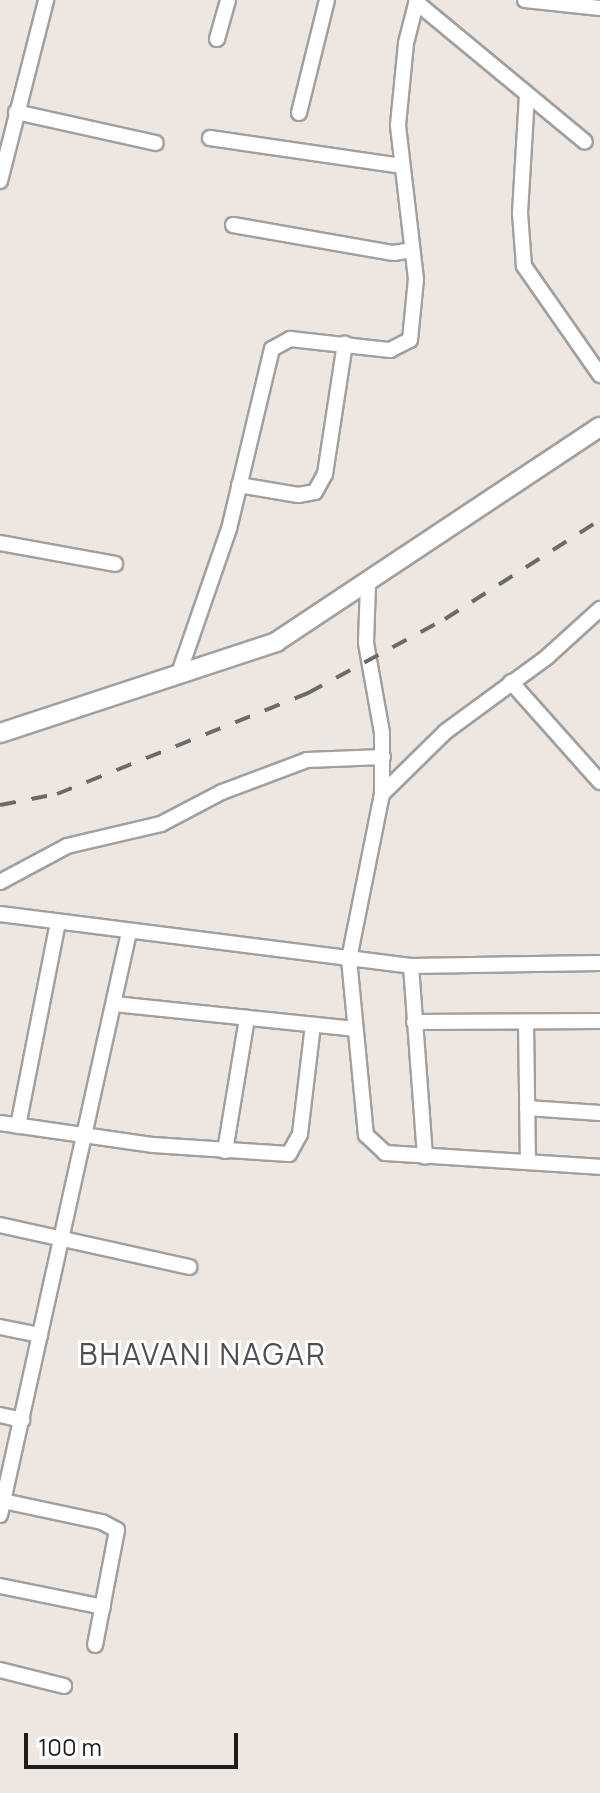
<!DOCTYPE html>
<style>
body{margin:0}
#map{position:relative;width:600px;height:1793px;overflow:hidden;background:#eee7e1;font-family:Manrope,sans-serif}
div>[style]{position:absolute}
.roads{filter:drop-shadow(2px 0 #a0a0a0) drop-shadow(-2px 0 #a0a0a0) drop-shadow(0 2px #a0a0a0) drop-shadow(0 -2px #a0a0a0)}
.minor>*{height:14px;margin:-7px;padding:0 7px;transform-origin:7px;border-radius:7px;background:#fff}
.tertiary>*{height:18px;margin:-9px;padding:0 9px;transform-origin:9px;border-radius:9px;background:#fff}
.rail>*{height:4px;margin-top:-2px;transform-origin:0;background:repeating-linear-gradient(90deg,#6a6a6a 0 16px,transparent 0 32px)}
span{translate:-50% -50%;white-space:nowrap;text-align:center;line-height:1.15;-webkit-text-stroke:6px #fff;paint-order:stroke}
.neighbourhood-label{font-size:30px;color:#4f4f4f;letter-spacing:2px}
.scale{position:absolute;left:24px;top:1733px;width:214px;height:36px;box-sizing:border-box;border:4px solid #1c1c1c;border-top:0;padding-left:10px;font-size:24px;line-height:28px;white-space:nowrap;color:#1c1c1c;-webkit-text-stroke:6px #fff;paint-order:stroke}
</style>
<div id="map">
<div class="roads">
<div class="minor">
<i style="left:525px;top:0;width:75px;rotate:6.1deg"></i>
<i style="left:416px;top:2px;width:219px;rotate:39.6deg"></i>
<i style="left:217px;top:39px;width:41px;rotate:-74.2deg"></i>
<i style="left:527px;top:95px;width:118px;rotate:93.4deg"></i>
<i style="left:520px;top:213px;width:53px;rotate:85.7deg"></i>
<i style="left:524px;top:266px;width:133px;rotate:55.1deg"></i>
<i style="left:16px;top:112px;width:143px;rotate:12.5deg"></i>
<i style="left:299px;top:113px;width:116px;rotate:-76.1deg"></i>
<i style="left:210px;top:138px;width:193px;rotate:8.3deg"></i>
<i style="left:0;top:181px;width:187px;rotate:-75.7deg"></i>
<i style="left:233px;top:225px;width:163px;rotate:9.9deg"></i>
<i style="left:394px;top:253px;width:17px;rotate:-10deg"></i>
<i style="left:239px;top:485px;width:60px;rotate:9.6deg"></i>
<i style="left:298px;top:495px;width:17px;rotate:-10deg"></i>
<i style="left:315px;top:492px;width:21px;rotate:-61deg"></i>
<i style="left:325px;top:474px;width:132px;rotate:-81.3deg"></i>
<i style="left:0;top:543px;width:117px;rotate:10.3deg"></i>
<i style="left:368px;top:585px;width:58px;rotate:92deg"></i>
<i style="left:366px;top:643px;width:91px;rotate:79.9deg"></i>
<i style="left:382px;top:733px;width:61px;rotate:90deg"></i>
<i style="left:382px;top:794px;width:168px;rotate:101.3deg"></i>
<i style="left:349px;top:959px;width:177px;rotate:84.5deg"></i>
<i style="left:366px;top:1135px;width:26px;rotate:43deg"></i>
<i style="left:385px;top:1153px;width:215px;rotate:3.7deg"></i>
<i style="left:178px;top:676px;width:156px;rotate:-70.9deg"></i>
<i style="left:229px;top:529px;width:185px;rotate:-76.6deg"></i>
<i style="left:272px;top:349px;width:21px;rotate:-29deg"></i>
<i style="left:290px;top:339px;width:101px;rotate:6.3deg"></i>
<i style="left:390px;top:350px;width:22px;rotate:-27deg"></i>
<i style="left:410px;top:340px;width:61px;rotate:-84.4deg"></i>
<i style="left:416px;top:279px;width:155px;rotate:-96.7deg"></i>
<i style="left:398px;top:125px;width:82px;rotate:-84.4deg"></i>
<i style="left:406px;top:43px;width:44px;rotate:-75.7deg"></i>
<i style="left:511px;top:682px;width:134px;rotate:48.3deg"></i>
<i style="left:382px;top:794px;width:88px;rotate:-44.5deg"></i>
<i style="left:445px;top:732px;width:127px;rotate:-36.3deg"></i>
<i style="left:547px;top:657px;width:72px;rotate:-42.2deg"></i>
<i style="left:0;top:882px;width:76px;rotate:-28.2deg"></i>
<i style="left:67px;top:846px;width:97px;rotate:-13.2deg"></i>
<i style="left:161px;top:824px;width:69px;rotate:-27.7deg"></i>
<i style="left:222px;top:792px;width:91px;rotate:-20.6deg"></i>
<i style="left:307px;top:760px;width:76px;rotate:-2.3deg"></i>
<i style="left:0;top:914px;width:414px;rotate:7.2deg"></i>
<i style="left:411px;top:966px;width:189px;rotate:-0.9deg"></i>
<i style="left:411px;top:966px;width:191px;rotate:85.8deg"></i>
<i style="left:114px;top:1004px;width:242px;rotate:5.9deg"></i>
<i style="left:414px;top:1022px;width:186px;rotate:-0.3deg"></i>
<i style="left:526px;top:1022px;width:140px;rotate:89.2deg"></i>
<i style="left:527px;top:1108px;width:73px;rotate:3.9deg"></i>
<i style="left:0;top:1123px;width:155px;rotate:8.2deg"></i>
<i style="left:153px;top:1145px;width:136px;rotate:3.8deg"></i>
<i style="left:289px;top:1154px;width:23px;rotate:-61deg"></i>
<i style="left:300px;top:1134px;width:110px;rotate:-83.2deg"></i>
<i style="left:18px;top:1126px;width:208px;rotate:-78.9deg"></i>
<i style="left:225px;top:1151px;width:135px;rotate:-80.6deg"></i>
<i style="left:0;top:1225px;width:194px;rotate:12.5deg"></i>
<i style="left:0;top:1327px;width:41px;rotate:11.3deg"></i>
<i style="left:0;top:1415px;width:23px;rotate:13deg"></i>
<i style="left:3px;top:1501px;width:101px;rotate:12deg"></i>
<i style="left:102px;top:1522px;width:17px;rotate:28deg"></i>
<i style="left:117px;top:1530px;width:117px;rotate:100.8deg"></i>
<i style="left:0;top:1515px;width:597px;rotate:-77.52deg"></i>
<i style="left:0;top:1586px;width:105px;rotate:11.5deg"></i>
<i style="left:0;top:1670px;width:66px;rotate:14deg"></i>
</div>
<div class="tertiary">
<i style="left:0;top:733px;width:291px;rotate:-18.2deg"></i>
<i style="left:276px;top:642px;width:389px;rotate:-33.6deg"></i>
</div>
</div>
<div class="rail">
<i style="left:0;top:805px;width:58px;rotate:-10.9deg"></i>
<i style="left:57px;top:794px;width:271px;rotate:-21.9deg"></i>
<i style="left:308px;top:693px;width:156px;rotate:-28.4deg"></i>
<i style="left:445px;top:619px;width:184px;rotate:-32.6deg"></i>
</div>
<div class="neighbourhood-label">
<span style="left:203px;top:1354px">BHAVANI NAGAR</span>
</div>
<div class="scale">100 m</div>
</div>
